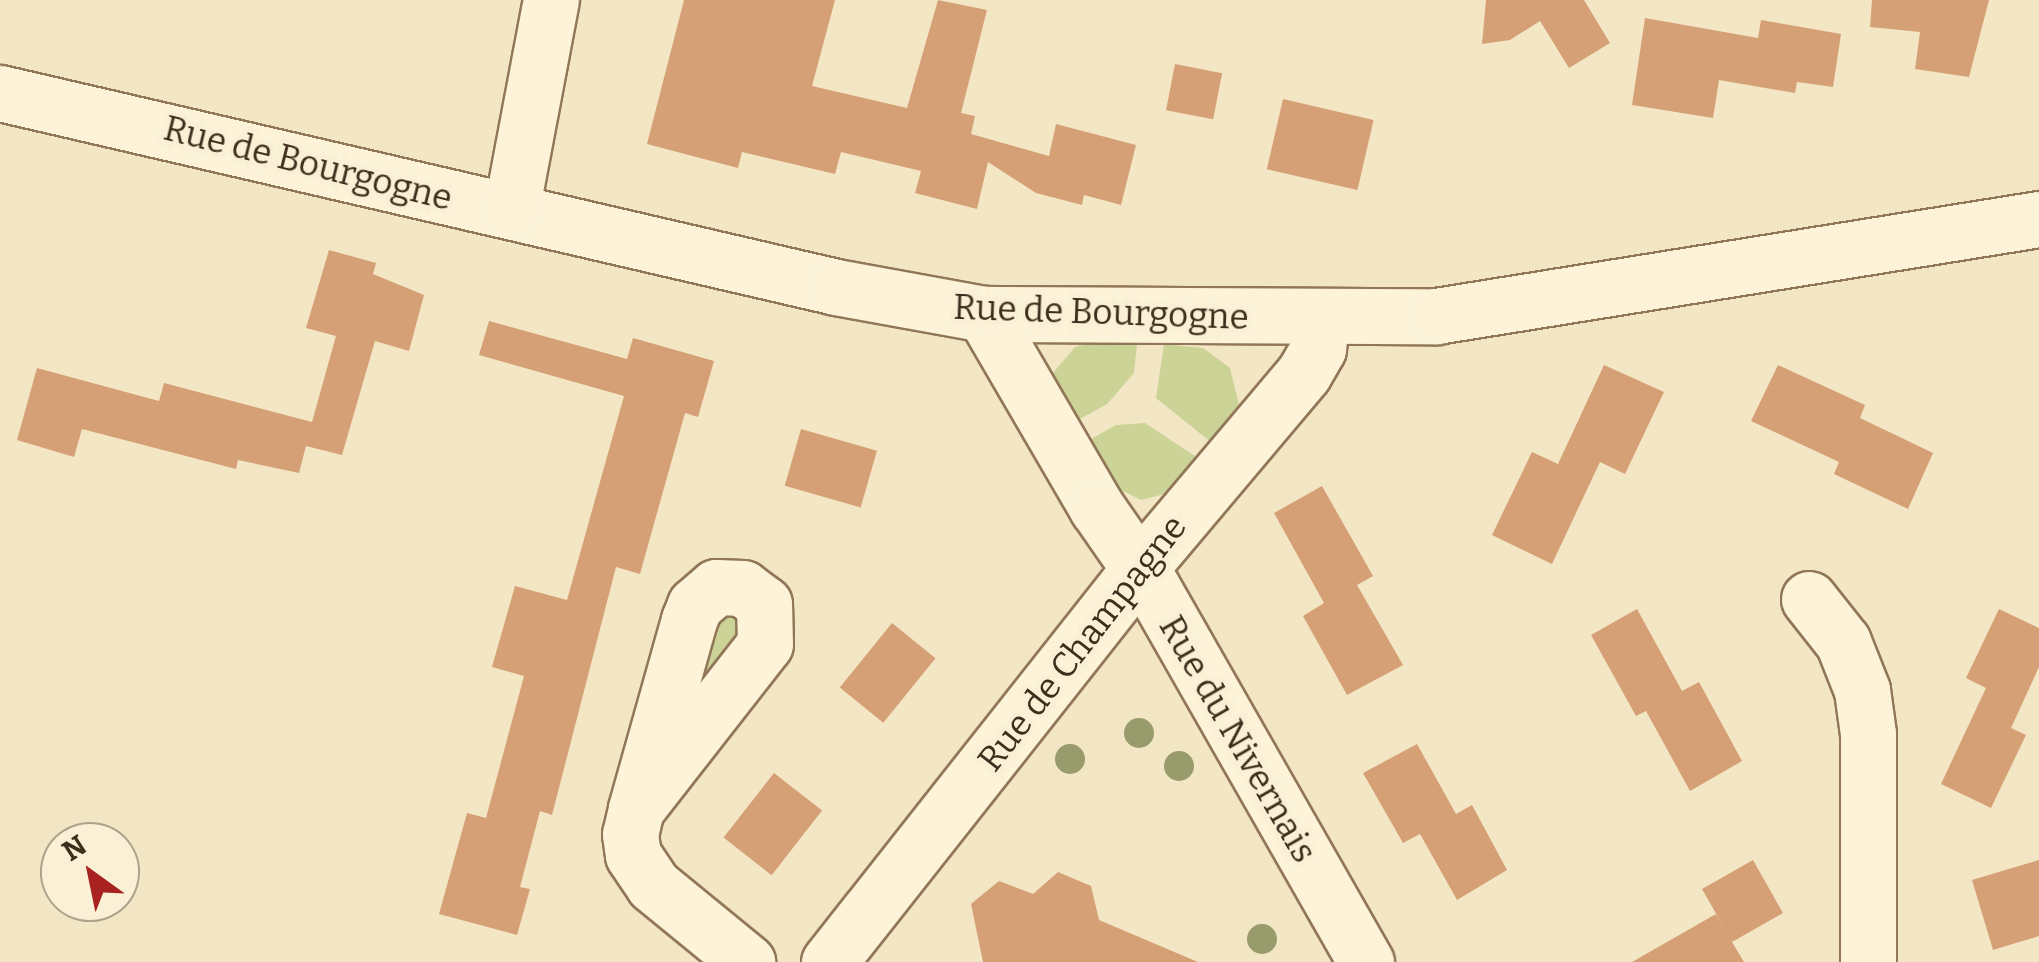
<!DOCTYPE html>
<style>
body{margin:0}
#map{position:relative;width:2039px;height:962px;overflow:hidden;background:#f3e6c4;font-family:Bitter,serif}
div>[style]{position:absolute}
.green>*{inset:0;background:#cbd396}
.building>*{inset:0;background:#d6a076;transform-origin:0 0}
.roads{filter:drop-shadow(2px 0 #917758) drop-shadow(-2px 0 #917758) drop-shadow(0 2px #917758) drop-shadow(0 -2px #917758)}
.street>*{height:55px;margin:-27.5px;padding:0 27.5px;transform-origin:27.5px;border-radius:27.5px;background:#fcf3d9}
.trees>*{width:30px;height:30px;margin:-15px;border-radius:50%;background:#989b6b}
span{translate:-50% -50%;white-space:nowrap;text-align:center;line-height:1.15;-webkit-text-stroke:9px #faf0d5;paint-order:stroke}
.street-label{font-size:35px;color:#3f2e1d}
.north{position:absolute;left:40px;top:822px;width:100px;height:100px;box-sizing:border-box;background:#faf0d5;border:2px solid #afa28b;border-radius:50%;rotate:327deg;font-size:28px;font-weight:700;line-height:40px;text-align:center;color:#3f2e1d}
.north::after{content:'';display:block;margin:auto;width:35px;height:45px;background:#a72220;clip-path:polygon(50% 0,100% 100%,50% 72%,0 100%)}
</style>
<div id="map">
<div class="green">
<i style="clip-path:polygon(1091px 343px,1137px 344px,1134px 373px,1107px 404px,1071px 424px,1052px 385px,1053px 373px,1075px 347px)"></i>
<i style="clip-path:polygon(1164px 344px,1203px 348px,1230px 368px,1240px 409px,1217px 447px,1156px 398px)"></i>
<i style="clip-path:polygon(1145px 423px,1204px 462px,1176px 491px,1141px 500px,1109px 484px,1082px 444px,1116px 425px)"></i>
<i style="clip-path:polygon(715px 608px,751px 613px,701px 706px,685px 686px)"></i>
</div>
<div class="building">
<i style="clip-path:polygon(684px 0,835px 0,812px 86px,907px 108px,938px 0,987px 10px,961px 113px,975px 116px,971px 134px,1049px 156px,1056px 124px,1136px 145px,1121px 205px,1084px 195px,1082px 205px,1036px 193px,988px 162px,977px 209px,915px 193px,921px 171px,841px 152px,835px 174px,742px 152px,738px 168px,647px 144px)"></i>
<i style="clip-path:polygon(1486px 0,1584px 0,1610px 43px,1569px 68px,1540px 21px,1510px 40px,1482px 44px)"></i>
<i style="clip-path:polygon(1872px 0,1989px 0,1969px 77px,1915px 69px,1920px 32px,1870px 27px)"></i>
<i style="clip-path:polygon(1645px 18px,1758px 38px,1761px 20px,1841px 34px,1833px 87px,1797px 82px,1795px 93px,1719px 80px,1713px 118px,1632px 105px)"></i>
<i style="left:1175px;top:64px;width:48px;height:47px;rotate:11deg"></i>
<i style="left:1283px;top:99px;width:93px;height:72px;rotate:13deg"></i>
<i style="clip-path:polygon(329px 250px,376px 263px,373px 274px,424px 295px,409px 351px,375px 341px,342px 455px,306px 446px,299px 473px,238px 460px,236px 469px,82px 429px,74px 457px,17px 440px,37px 368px,159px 401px,164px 383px,312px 422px,336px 336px,306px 328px)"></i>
<i style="clip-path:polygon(489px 321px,627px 359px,633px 338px,714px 361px,698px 417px,685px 413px,640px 574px,616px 567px,552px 815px,540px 811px,520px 887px,530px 889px,517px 935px,439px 914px,467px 813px,486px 818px,524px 676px,492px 667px,515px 586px,567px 600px,624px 396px,479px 355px)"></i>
<i style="clip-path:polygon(1604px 365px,1664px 392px,1625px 474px,1600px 462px,1552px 564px,1492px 535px,1532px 452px,1558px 464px)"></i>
<i style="clip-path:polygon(1778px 365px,1865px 405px,1860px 418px,1933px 453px,1908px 509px,1834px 474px,1839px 462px,1751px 421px)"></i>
<i style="left:801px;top:429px;width:79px;height:59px;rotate:16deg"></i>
<i style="clip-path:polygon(1322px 486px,1373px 576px,1357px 585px,1403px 665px,1347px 695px,1303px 616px,1324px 603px,1274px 513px)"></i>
<i style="clip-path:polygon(1637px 609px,1682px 691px,1699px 682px,1742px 761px,1690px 791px,1646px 711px,1636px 716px,1591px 635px)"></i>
<i style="clip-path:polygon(1999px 609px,2039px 628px,2039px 667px,2011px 728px,2026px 735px,1991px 808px,1941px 784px,1986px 688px,1966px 678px)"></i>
<i style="left:892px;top:623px;width:56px;height:83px;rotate:39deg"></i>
<i style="clip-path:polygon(1417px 744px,1456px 814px,1472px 805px,1507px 870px,1457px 900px,1420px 834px,1403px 843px,1363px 773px)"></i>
<i style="left:774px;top:773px;width:61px;height:82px;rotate:38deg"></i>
<i style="clip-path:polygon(1753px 860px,1783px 913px,1732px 942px,1744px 962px,1632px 962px,1716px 914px,1726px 931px,1702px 889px)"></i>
<i style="clip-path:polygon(2039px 860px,2039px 936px,1993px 950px,1972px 880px)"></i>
<i style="clip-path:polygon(1058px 872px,1091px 886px,1099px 920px,1198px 962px,983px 962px,971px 904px,999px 881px,1033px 894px)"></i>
</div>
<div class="roads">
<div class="street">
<i style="left:0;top:93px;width:858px;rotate:13.06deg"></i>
<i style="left:836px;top:287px;width:150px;rotate:10.3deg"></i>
<i style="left:984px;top:314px;width:452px;rotate:0.3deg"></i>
<i style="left:1436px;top:316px;width:611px;rotate:-9.14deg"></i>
<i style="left:511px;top:211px;width:215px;rotate:-79.3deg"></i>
<i style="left:984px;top:314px;width:225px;rotate:59.8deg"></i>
<i style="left:1097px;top:508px;width:96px;rotate:55.2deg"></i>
<i style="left:1152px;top:587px;width:432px;rotate:60.3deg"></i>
<i style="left:1809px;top:599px;width:55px;rotate:51.7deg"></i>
<i style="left:1843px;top:642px;width:52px;rotate:68.4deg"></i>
<i style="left:1862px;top:690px;width:44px;rotate:82.2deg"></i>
<i style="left:1868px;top:734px;width:228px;rotate:90deg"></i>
<i style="left:636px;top:809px;width:209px;rotate:-52deg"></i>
<i style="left:765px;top:644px;width:40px;rotate:-91.4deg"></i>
<i style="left:764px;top:604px;width:26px;rotate:-143deg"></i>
<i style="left:743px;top:588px;width:27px;rotate:-178deg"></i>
<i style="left:716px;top:587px;width:28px;rotate:139deg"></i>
<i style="left:695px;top:605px;width:16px;rotate:112deg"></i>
<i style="left:689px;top:620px;width:196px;rotate:105.7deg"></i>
<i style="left:636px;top:809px;width:26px;rotate:103deg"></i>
<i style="left:630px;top:834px;width:21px;rotate:82deg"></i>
<i style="left:633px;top:855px;width:36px;rotate:56deg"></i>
<i style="left:653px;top:885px;width:122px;rotate:39.3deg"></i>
<i style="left:829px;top:962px;width:501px;rotate:-51.73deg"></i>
<i style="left:1139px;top:569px;width:256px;rotate:-49.9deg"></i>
<i style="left:1304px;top:373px;width:28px;rotate:-60deg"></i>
<i style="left:1318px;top:349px;width:29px;rotate:-84deg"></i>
</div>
</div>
<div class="trees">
<i style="left:1139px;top:733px"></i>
<i style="left:1070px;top:759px"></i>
<i style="left:1179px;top:766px"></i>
<i style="left:1262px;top:939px"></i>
</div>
<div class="street-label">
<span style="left:308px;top:163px;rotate:14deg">Rue de Bourgogne</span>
<span style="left:1101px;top:312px;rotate:2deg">Rue de Bourgogne</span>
<span style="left:1082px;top:643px;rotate:-52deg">Rue de Champagne</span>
<span style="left:1238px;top:739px;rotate:60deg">Rue du Nivernais</span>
</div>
<div class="north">N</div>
</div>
